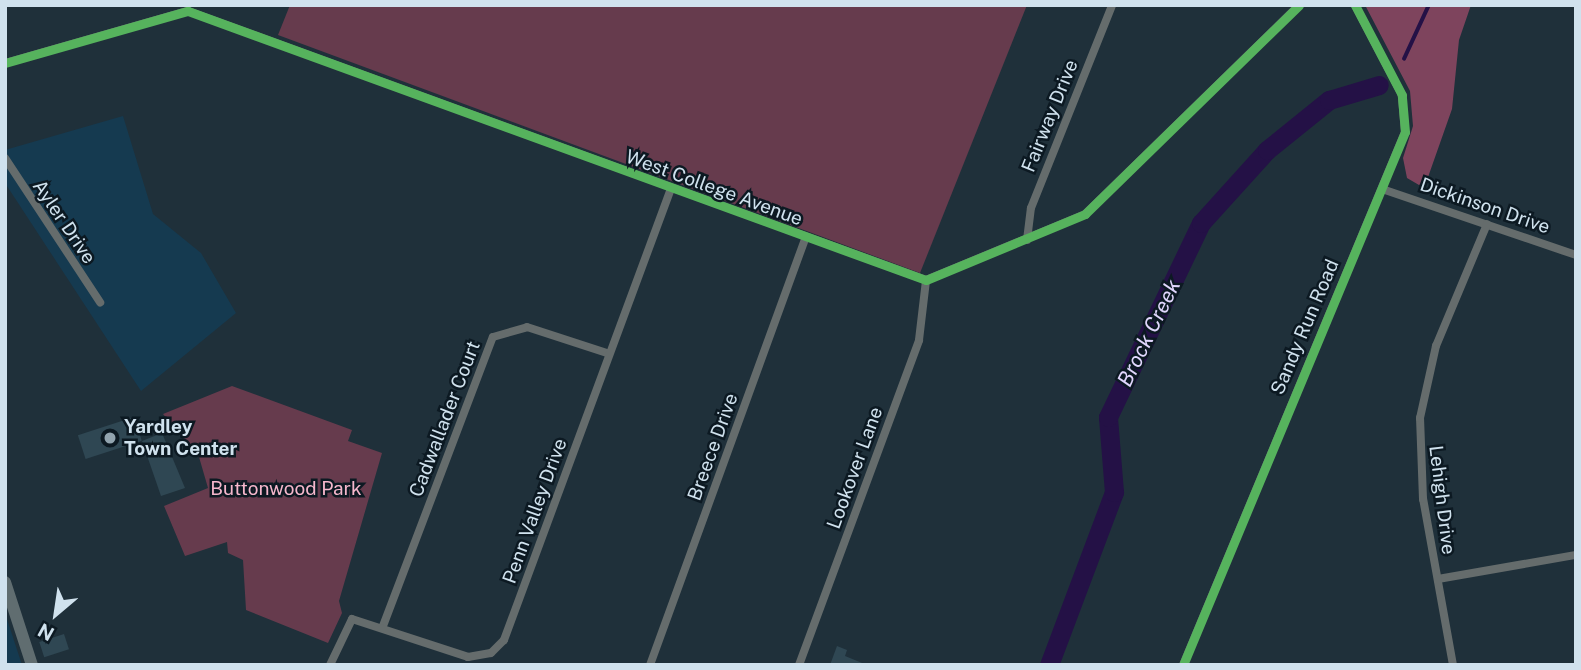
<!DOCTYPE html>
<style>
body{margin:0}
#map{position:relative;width:1581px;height:670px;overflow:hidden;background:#1f303a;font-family:"Public Sans",sans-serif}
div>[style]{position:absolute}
.built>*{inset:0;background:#153a50}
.green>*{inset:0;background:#663b4d}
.forest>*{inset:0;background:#7e445d}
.stream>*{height:3.5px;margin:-1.75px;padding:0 1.75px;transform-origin:1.75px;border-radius:1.75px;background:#241146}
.river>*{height:19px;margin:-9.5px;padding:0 9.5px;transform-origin:9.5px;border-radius:9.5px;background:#241146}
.building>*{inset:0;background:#2f4753;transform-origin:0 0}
.minor>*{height:8px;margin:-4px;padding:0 4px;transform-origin:4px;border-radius:4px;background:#656c6c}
.primary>*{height:12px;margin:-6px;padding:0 6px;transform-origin:6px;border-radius:6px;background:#606d70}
.cycleway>*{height:9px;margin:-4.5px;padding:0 4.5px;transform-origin:4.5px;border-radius:4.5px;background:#56b35d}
.dots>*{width:19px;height:19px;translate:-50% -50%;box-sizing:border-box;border:4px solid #0c1922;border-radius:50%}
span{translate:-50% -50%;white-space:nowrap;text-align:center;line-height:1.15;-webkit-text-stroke:5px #0c1922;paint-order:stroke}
.street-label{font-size:19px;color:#d0e2ee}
.poi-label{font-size:19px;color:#d0e2ee;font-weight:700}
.left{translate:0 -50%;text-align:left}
.park-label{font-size:19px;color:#f6b7cc}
.water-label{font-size:21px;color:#e1d7fd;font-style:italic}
.frame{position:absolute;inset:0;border:7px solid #d0e2ee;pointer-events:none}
.north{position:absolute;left:21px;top:579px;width:70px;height:70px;-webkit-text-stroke:5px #0c1922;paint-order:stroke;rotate:209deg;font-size:19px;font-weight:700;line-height:28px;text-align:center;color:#d0e2ee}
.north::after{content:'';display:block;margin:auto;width:24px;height:32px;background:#d0e2ee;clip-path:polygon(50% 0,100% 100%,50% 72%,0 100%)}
</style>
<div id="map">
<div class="built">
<i style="clip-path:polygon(123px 116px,153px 214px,201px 253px,236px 313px,141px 391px,5px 183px,5px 150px)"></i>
<i style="clip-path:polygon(5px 613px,22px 665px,5px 665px)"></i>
</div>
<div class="green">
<i style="clip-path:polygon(290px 5px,1027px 5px,920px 273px,278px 35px)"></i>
<i style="clip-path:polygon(232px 386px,352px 430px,348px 441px,382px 453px,339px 601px,342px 613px,328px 643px,246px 610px,243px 560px,228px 553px,227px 542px,185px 556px,164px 506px,208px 488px,199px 457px,163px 414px)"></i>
</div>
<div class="forest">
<i style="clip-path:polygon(1365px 5px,1471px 5px,1459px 40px,1452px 109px,1427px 180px,1419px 185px,1407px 178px,1403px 158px,1413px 126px,1410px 91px)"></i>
</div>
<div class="stream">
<i style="left:1404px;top:59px;width:60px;rotate:-65.2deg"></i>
</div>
<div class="river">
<i style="left:1049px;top:665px;width:185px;rotate:-69.4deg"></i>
<i style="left:1114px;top:492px;width:75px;rotate:-94.6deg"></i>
<i style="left:1108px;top:417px;width:215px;rotate:-64.4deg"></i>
<i style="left:1201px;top:223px;width:98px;rotate:-47.9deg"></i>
<i style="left:1267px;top:150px;width:80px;rotate:-38.9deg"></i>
<i style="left:1329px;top:100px;width:52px;rotate:-16.7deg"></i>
</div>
<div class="building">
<i style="left:134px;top:417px;width:25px;height:59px;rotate:72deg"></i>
<i style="clip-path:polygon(162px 433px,185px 488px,161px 496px,142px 441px)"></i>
<i style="left:64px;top:634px;width:16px;height:26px;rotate:72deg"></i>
<i style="clip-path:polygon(837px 646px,847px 650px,845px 656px,867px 665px,830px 665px)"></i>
</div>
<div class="minor">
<i style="left:5px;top:63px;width:190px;rotate:-15.9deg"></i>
<i style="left:188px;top:11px;width:785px;rotate:20.03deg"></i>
<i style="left:926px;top:280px;width:172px;rotate:-22.5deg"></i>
<i style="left:1085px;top:214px;width:299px;rotate:-44.3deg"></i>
<i style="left:5px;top:158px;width:173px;rotate:56.6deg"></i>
<i style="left:1382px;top:189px;width:205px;rotate:18.8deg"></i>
<i style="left:1027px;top:240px;width:32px;rotate:-83deg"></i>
<i style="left:1031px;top:208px;width:219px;rotate:-68.2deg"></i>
<i style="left:1438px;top:579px;width:140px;rotate:-9.9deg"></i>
<i style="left:383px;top:626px;width:309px;rotate:-69.2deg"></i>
<i style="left:493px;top:337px;width:35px;rotate:-16deg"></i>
<i style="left:527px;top:327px;width:84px;rotate:18deg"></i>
<i style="left:330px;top:665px;width:51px;rotate:-64.4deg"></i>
<i style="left:352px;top:619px;width:122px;rotate:18.1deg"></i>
<i style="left:468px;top:657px;width:23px;rotate:-10deg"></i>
<i style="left:491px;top:653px;width:18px;rotate:-45deg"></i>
<i style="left:504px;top:640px;width:479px;rotate:-69.7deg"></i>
<i style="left:650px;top:665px;width:452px;rotate:-70deg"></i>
<i style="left:799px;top:665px;width:346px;rotate:-69.7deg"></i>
<i style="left:919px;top:340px;width:60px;rotate:-83.3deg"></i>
<i style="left:1183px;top:665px;width:577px;rotate:-67.39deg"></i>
<i style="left:1405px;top:132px;width:37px;rotate:-95deg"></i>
<i style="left:1402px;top:95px;width:102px;rotate:-117.6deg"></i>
<i style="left:1453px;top:665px;width:169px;rotate:-100.2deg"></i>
<i style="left:1423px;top:499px;width:81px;rotate:-92.1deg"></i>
<i style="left:1420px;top:418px;width:74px;rotate:-77.5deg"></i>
<i style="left:1436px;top:346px;width:132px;rotate:-67.3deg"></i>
</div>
<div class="primary">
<i style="left:5px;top:582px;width:87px;rotate:72deg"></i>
</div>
<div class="cycleway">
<i style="left:5px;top:63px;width:190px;rotate:-15.9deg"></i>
<i style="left:188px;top:11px;width:785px;rotate:20.03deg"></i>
<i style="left:926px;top:280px;width:172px;rotate:-22.5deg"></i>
<i style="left:1085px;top:214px;width:299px;rotate:-44.3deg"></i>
<i style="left:1183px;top:665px;width:577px;rotate:-67.39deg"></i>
<i style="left:1405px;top:132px;width:37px;rotate:-95deg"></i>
<i style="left:1402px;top:95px;width:102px;rotate:-117.6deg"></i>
</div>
<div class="dots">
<i style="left:110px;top:438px;background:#92a4af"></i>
</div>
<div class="street-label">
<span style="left:1050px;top:116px;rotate:-68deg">Fairway Drive</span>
<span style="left:714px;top:188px;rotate:20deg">West College Avenue</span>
<span style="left:1485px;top:206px;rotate:19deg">Dickinson Drive</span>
<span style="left:64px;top:222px;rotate:56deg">Ayler Drive</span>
<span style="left:1305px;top:327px;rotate:-67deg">Sandy Run Road</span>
<span style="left:445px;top:419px;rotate:-69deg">Cadwallader Court</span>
<span style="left:713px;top:447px;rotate:-70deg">Breece Drive</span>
<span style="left:855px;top:468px;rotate:-70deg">Lookover Lane</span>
<span style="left:1442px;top:500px;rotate:83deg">Lehigh Drive</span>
<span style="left:535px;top:511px;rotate:-70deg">Penn Valley Drive</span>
</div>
<div class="poi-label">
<span class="left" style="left:124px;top:438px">Yardley<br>Town Center</span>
</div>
<div class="park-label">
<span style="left:286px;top:489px">Buttonwood Park</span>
</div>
<div class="water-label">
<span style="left:1149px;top:333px;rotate:-64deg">Brock Creek</span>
</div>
<div class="frame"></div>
<div class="north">N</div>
</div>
